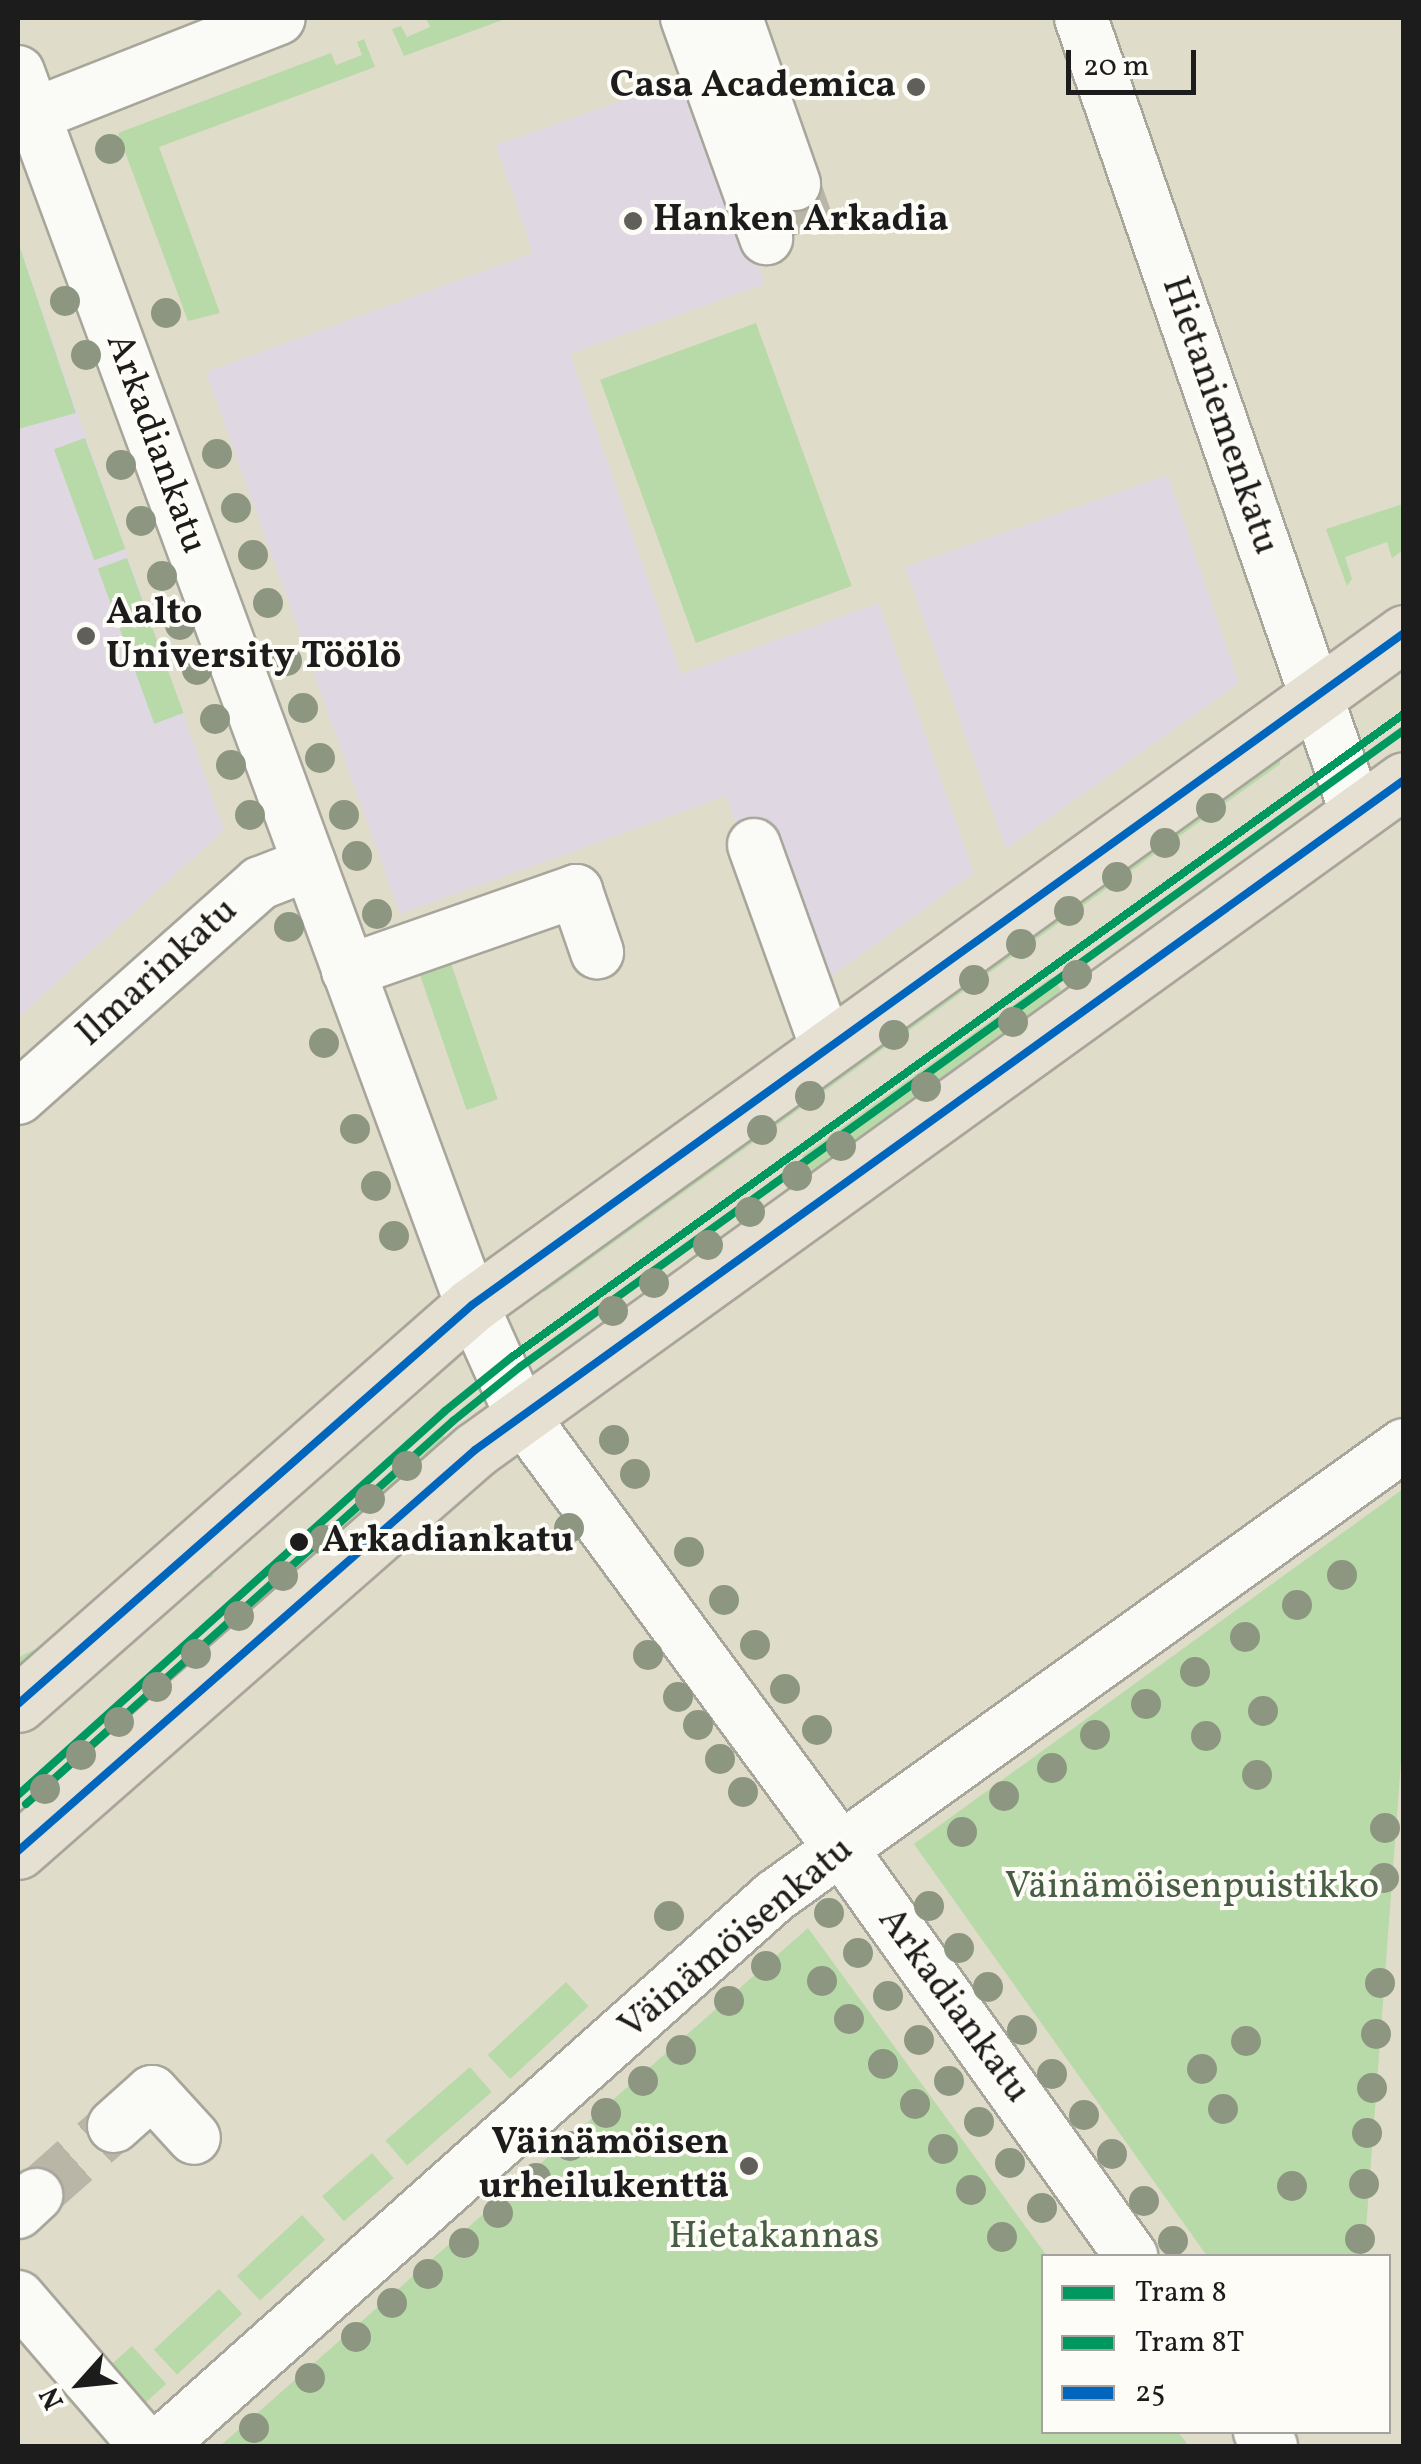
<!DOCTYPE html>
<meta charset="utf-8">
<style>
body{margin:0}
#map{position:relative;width:1421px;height:2464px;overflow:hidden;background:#e0dcca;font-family:Vollkorn,serif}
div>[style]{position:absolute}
.built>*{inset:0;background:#dfd8e2}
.green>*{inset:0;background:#b8d9a8;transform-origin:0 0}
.minor-tunnel>*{height:52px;margin-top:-26px;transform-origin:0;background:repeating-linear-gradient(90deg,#b9b6a7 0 52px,transparent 0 78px)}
.roads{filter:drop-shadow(2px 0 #a8a69b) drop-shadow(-2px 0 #a8a69b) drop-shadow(0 2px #a8a69b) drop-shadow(0 -2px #a8a69b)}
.minor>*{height:52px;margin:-26px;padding:0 26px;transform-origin:26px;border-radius:26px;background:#fafaf7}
.major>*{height:55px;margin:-27.5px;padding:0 27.5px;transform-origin:27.5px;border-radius:27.5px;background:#e5e0d2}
.bus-1>*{height:8px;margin:-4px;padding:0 4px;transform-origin:4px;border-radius:4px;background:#0065bd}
.tram-1>*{height:8px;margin:-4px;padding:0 4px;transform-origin:4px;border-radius:4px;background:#00985f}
.tram-2>*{height:8px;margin:-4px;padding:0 4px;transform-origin:4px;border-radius:4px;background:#00985f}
.trees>*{width:30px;height:30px;margin:-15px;border-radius:50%;background:#8c9680}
.dots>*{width:28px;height:28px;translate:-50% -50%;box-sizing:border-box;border:5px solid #fdfcf7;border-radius:50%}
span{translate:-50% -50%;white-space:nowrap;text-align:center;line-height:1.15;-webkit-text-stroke:8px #fdfcf7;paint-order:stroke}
.poi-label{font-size:38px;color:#1c1c1c;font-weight:700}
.right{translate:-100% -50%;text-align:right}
.left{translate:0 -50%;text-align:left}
.street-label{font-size:38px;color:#1c1c1c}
.stop-label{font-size:38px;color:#1c1c1c;font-weight:700}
.park-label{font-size:38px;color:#475d44}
.frame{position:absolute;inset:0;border:20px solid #1c1c1c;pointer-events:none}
.legend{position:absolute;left:1041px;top:2254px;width:350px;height:180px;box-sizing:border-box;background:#fdfcf7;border:2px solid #a3a29f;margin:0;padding:12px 18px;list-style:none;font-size:30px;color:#1c1c1c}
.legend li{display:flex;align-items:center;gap:20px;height:50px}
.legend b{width:50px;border:2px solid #a3a29f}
.north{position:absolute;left:30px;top:2334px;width:100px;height:100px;-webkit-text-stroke:8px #fdfcf7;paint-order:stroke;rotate:243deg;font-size:28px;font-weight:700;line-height:40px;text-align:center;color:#1c1c1c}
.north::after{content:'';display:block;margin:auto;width:35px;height:45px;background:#1c1c1c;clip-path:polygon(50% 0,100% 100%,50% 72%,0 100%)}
.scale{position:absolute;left:1066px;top:50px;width:130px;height:45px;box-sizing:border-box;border:5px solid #1c1c1c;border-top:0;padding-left:12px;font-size:30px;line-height:35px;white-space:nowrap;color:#1c1c1c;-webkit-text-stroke:8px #fdfcf7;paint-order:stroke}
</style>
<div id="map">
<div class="built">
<i style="clip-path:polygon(691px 76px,765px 284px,570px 354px,681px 674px,879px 603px,974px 873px,800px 999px,726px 796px,400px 914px,206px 372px,533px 253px,496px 145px)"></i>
<i style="clip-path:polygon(18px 242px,224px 830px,18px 1018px)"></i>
<i style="clip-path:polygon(1168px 475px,1239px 683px,1006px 849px,905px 567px)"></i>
</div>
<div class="green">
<i style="clip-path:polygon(426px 18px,508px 18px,404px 56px,392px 29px,401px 26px,407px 37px,430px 27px)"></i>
<i style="clip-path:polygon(364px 39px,375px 67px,159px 147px,220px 313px,188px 321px,118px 133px,331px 53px,336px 65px,362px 55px,357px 42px)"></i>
<i style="clip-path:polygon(18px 242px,76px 413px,18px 429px)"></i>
<i style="left:756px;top:323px;width:280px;height:166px;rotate:70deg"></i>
<i style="left:85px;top:438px;width:118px;height:33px;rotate:70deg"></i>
<i style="clip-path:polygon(1403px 504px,1403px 550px,1392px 558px,1387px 542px,1345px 557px,1352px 579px,1347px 586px,1326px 529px)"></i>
<i style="left:127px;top:558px;width:165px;height:31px;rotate:70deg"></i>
<i style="clip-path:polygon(1280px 752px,1280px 764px,545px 1292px,536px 1279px)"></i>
<i style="left:446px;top:949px;width:159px;height:33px;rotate:71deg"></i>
<i style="clip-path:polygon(1052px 977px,1061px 990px,1047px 1006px,814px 1174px,802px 1156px)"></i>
<i style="left:437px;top:1429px;width:16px;height:562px;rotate:47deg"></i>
<i style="clip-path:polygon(1403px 1489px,1403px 1735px,1364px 2256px,1207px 2256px,914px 1844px)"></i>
<i style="left:206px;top:1562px;width:16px;height:251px;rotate:63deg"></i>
<i style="clip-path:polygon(808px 1928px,1047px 2256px,1044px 2256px,1044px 2432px,1178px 2432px,1189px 2446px,220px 2446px)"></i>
<i style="left:566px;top:1982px;width:33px;height:107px;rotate:47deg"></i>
<i style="left:470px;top:2067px;width:33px;height:112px;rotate:49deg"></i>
<i style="left:372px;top:2153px;width:33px;height:66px;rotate:49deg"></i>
<i style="left:302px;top:2215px;width:34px;height:89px;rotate:47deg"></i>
<i style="left:219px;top:2289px;width:34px;height:89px;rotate:47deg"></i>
<i style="left:132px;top:2346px;width:51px;height:39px;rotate:48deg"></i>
</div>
<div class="minor-tunnel">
<i style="left:794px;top:184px;width:49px;rotate:70.8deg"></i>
<i style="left:36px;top:2195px;width:104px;rotate:-41.5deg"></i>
</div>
<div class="roads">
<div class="minor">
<i style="left:687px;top:18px;width:234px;rotate:70.2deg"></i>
<i style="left:736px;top:18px;width:176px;rotate:70.7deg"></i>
<i style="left:1081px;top:18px;width:842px;rotate:70.88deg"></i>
<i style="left:18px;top:72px;width:1314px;rotate:69.79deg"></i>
<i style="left:472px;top:1305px;width:122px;rotate:65.8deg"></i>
<i style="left:522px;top:1416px;width:538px;rotate:53.62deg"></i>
<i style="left:841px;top:1849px;width:500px;rotate:54.5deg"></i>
<i style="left:33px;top:115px;width:264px;rotate:-21.5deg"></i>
<i style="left:754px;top:845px;width:216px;rotate:70.2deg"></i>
<i style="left:348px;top:971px;width:242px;rotate:-19.3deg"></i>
<i style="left:576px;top:891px;width:65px;rotate:71deg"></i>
<i style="left:18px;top:1098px;width:324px;rotate:-41.6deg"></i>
<i style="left:260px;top:883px;width:53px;rotate:-21.2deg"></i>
<i style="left:114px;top:2126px;width:51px;rotate:-41.8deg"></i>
<i style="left:152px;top:2092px;width:62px;rotate:47.6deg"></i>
<i style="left:18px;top:2212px;width:25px;rotate:-43deg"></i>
<i style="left:18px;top:2297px;width:196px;rotate:49.3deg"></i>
<i style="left:1260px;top:2432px;width:18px;rotate:52deg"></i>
<i style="left:159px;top:2446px;width:826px;rotate:-41.76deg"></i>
<i style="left:775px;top:1896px;width:774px;rotate:-35.64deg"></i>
</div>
<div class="major">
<i style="left:18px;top:1704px;width:604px;rotate:-41.31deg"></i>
<i style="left:472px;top:1305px;width:1149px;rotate:-35.79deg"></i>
<i style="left:18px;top:1851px;width:608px;rotate:-41.27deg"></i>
<i style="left:475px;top:1450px;width:1145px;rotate:-35.8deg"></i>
</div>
</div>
<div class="bus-1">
<i style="left:18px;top:1704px;width:604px;rotate:-41.31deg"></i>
<i style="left:472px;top:1305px;width:1149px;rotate:-35.79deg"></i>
<i style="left:18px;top:1851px;width:608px;rotate:-41.27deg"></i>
<i style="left:475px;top:1450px;width:1145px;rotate:-35.8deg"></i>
</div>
<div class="tram-1">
<i style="left:18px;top:1795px;width:574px;rotate:-41.96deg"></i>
<i style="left:445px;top:1411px;width:86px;rotate:-38.9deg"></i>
<i style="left:512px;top:1357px;width:1100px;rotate:-35.79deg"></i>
</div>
<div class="tram-2">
<i style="left:26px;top:1804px;width:574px;rotate:-41.89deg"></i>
<i style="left:453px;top:1421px;width:86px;rotate:-38.9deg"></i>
<i style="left:520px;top:1367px;width:1090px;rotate:-35.78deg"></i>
</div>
<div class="trees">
<i style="left:110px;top:149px"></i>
<i style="left:65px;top:301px"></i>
<i style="left:166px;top:313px"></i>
<i style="left:86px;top:355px"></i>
<i style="left:217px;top:454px"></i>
<i style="left:121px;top:465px"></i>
<i style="left:236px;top:508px"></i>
<i style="left:141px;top:521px"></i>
<i style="left:253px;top:555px"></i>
<i style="left:162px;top:576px"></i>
<i style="left:268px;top:603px"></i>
<i style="left:180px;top:625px"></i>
<i style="left:287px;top:661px"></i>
<i style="left:197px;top:670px"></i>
<i style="left:303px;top:708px"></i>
<i style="left:215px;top:719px"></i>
<i style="left:320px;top:758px"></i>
<i style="left:231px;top:765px"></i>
<i style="left:1211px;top:808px"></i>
<i style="left:250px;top:815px"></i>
<i style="left:344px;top:815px"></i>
<i style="left:1165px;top:843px"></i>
<i style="left:357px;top:856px"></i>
<i style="left:1117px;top:877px"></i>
<i style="left:1069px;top:911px"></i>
<i style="left:377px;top:914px"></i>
<i style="left:289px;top:927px"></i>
<i style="left:1021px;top:944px"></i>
<i style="left:1077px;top:975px"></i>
<i style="left:974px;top:980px"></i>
<i style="left:1013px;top:1022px"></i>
<i style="left:894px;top:1035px"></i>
<i style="left:324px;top:1043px"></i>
<i style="left:926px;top:1087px"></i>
<i style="left:810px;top:1096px"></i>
<i style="left:355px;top:1129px"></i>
<i style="left:762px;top:1130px"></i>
<i style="left:841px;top:1146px"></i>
<i style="left:797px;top:1176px"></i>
<i style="left:376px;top:1186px"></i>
<i style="left:750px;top:1212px"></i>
<i style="left:394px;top:1236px"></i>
<i style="left:708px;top:1245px"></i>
<i style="left:654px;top:1283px"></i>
<i style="left:613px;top:1311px"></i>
<i style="left:614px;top:1440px"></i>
<i style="left:407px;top:1466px"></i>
<i style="left:635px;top:1474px"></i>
<i style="left:370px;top:1499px"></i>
<i style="left:569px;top:1528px"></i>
<i style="left:324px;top:1540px"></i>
<i style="left:689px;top:1552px"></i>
<i style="left:1342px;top:1575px"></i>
<i style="left:283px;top:1576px"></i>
<i style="left:724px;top:1600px"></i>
<i style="left:1297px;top:1605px"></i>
<i style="left:239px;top:1616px"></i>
<i style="left:1245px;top:1637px"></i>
<i style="left:755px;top:1645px"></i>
<i style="left:196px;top:1654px"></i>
<i style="left:648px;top:1655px"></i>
<i style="left:1195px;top:1672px"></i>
<i style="left:157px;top:1687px"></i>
<i style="left:785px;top:1689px"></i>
<i style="left:678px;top:1697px"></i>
<i style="left:1146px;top:1704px"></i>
<i style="left:1263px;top:1711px"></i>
<i style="left:119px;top:1722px"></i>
<i style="left:698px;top:1725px"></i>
<i style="left:817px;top:1730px"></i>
<i style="left:1095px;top:1735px"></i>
<i style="left:1206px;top:1736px"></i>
<i style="left:81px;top:1755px"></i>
<i style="left:720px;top:1759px"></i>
<i style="left:1052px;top:1768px"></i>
<i style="left:1257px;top:1775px"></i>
<i style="left:45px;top:1789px"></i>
<i style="left:743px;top:1792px"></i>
<i style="left:1004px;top:1796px"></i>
<i style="left:1385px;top:1828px"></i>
<i style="left:962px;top:1832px"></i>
<i style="left:1384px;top:1878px"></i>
<i style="left:929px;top:1906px"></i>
<i style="left:829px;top:1913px"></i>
<i style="left:669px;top:1916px"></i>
<i style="left:959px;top:1948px"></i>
<i style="left:858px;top:1953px"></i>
<i style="left:766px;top:1966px"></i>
<i style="left:822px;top:1981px"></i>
<i style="left:1380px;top:1983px"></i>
<i style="left:988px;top:1987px"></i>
<i style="left:888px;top:1996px"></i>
<i style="left:729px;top:2001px"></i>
<i style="left:849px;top:2019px"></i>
<i style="left:1022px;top:2030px"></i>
<i style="left:1376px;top:2034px"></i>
<i style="left:919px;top:2040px"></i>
<i style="left:1246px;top:2041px"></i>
<i style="left:681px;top:2050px"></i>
<i style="left:883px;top:2064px"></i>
<i style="left:1202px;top:2069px"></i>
<i style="left:1052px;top:2074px"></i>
<i style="left:643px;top:2081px"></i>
<i style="left:949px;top:2081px"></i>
<i style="left:1372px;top:2088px"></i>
<i style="left:915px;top:2104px"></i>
<i style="left:1223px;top:2109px"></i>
<i style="left:606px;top:2113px"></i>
<i style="left:1084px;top:2115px"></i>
<i style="left:979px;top:2122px"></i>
<i style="left:1367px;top:2133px"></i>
<i style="left:570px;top:2146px"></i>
<i style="left:943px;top:2149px"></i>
<i style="left:1112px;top:2154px"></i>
<i style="left:1010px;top:2163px"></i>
<i style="left:536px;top:2178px"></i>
<i style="left:1364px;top:2184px"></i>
<i style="left:1292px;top:2186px"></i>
<i style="left:971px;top:2190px"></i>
<i style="left:1144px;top:2201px"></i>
<i style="left:1042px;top:2208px"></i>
<i style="left:498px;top:2213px"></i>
<i style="left:1002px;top:2237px"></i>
<i style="left:1360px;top:2239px"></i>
<i style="left:1173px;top:2241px"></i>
<i style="left:464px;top:2243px"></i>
<i style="left:428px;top:2274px"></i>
<i style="left:392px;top:2303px"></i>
<i style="left:356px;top:2337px"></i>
<i style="left:310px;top:2378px"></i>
<i style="left:254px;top:2428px"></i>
</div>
<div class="dots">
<i style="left:916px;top:87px;background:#615f59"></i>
<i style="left:633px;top:221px;background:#615f59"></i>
<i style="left:86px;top:636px;background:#615f59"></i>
<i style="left:299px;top:1542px;background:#1c1c1c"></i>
<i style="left:749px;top:2166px;background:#615f59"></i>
</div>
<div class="poi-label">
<span class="right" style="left:896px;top:87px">Casa Academica</span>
<span class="left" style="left:653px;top:221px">Hanken Arkadia</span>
<span class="left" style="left:106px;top:636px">Aalto<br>University Töölö</span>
<span class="right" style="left:729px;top:2166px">Väinämöisen<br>urheilukenttä</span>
</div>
<div class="street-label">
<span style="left:1219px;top:416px;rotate:71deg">Hietaniemenkatu</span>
<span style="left:155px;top:444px;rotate:70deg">Arkadiankatu</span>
<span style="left:158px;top:973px;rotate:-42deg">Ilmarinkatu</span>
<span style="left:737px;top:1939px;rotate:-40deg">Väinämöisenkatu</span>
<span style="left:953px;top:2006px;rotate:54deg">Arkadiankatu</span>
</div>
<div class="stop-label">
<span class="left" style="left:322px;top:1542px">Arkadiankatu</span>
</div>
<div class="park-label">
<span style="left:1192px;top:1888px">Väinämöisenpuistikko</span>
<span style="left:774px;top:2238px">Hietakannas</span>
</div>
<div class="frame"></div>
<ul class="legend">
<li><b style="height:12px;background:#00985f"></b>Tram 8</li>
<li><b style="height:12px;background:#00985f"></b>Tram 8T</li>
<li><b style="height:12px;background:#0065bd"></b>25</li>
</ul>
<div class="north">N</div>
<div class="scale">20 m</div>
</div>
